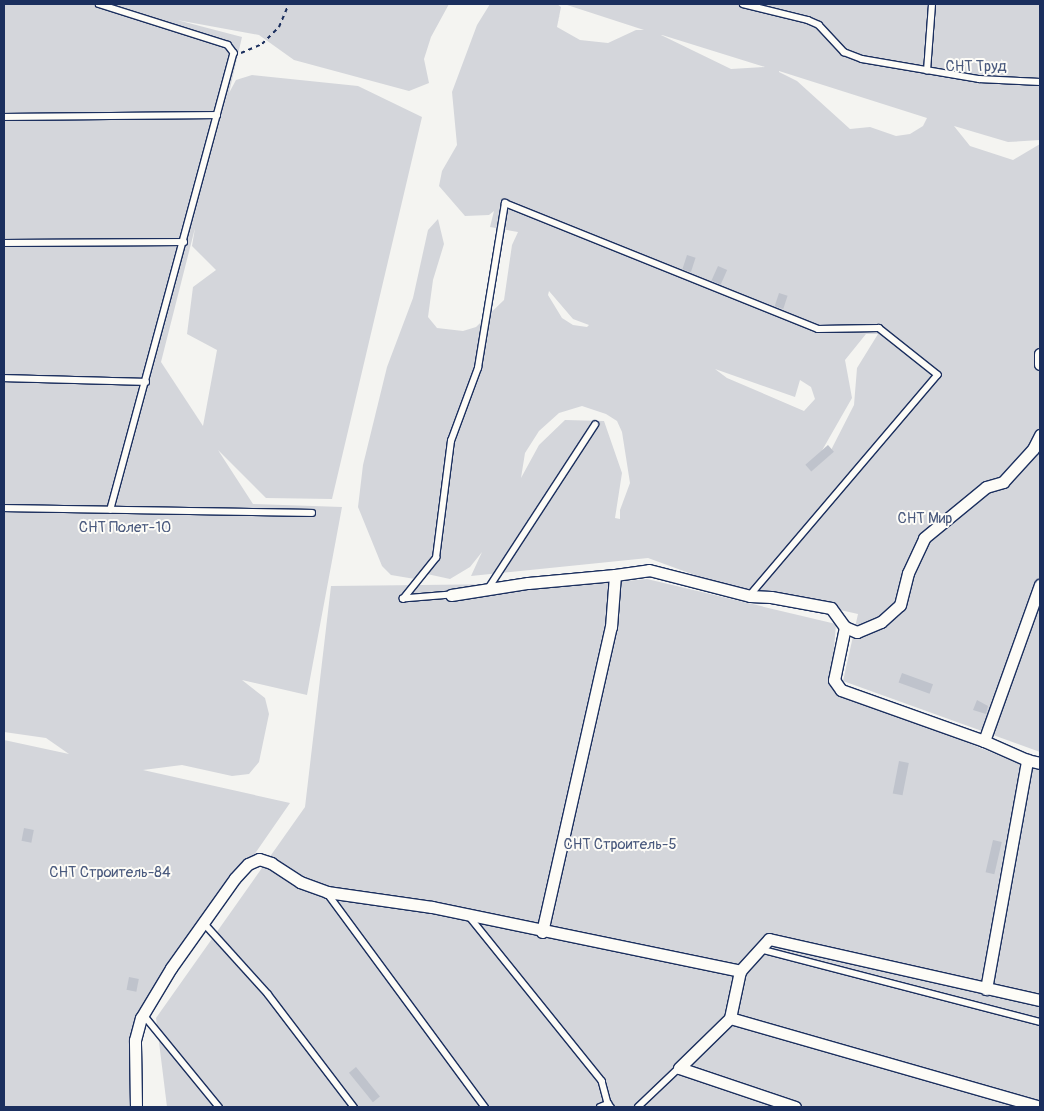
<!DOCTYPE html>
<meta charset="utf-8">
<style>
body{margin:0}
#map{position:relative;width:1044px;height:1111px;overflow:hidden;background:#f4f4f1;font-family:Pangolin,sans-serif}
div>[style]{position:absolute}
.green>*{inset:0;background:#d4d6db}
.building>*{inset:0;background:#bfc3cc;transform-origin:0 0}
.path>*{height:2px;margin-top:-1px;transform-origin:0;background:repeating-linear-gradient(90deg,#1b2f5e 0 4px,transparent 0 8px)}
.roads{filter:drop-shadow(1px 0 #1b2f5e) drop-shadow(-1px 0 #1b2f5e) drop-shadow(0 1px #1b2f5e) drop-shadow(0 -1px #1b2f5e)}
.lane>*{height:5.5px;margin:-2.75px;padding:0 2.75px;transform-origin:2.75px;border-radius:2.75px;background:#fdfcf7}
.street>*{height:11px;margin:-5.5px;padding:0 5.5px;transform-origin:5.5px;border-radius:5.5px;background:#fdfcf7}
span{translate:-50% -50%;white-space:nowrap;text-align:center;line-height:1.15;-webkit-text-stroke:4px #fdfcf7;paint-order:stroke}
.park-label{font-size:15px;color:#49597d}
.frame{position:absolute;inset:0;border:5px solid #1b2f5e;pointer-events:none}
</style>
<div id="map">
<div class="green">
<i style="clip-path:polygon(evenodd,4px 4px,449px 4px,431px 37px,424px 59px,429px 83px,409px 91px,294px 60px,259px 35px,177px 20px,242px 37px,229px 93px,236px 80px,252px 75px,358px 86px,422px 117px,332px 499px,266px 498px,218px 450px,253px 504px,342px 507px,307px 695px,242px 680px,265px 698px,269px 714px,259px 762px,249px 774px,232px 776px,182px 765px,143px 770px,290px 803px,141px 1018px,133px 1107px,4px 1107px,4px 740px,69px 754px,46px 738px,4px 732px,4px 4px,195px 228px,192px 246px,216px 270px,193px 287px,187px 334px,217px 350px,203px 426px,161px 362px,195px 228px)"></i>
<i style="clip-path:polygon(evenodd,490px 4px,557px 4px,561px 7px,557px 27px,580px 40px,608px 43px,636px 30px,644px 30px,564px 4px,1040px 4px,1040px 140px,1008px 142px,954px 126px,970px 146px,1013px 160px,1040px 144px,1040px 752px,843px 681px,858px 614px,711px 581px,648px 558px,471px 576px,482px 552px,470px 567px,450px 579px,427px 574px,415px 579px,391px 575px,382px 566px,358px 507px,363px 465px,387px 367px,413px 298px,428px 230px,438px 219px,444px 244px,433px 280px,428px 317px,437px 328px,463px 331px,476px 327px,504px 300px,512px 245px,518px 232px,490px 227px,494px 211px,489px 215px,465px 216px,439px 186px,442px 171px,457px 145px,452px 92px,477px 25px,490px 4px,661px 35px,662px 35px,765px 67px,731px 69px,661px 35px,490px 4px,779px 72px,779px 71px,927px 118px,923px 126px,910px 134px,896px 136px,870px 127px,850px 129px,797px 81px,779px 72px,490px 4px,549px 291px,573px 319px,589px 325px,587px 327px,573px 325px,562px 318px,548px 295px,549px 291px,490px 4px,866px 334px,878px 334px,857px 368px,854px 405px,829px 454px,816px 461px,852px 398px,845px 360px,866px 334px,490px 4px,715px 369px,795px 397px,800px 380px,811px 387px,815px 399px,804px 411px,727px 378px,715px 369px,490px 4px,582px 406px,606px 414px,617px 421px,622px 432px,630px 483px,620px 510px,620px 519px,615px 518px,622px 473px,604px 421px,565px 420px,539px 445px,521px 478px,525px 453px,539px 431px,559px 413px,582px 406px)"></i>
<i style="clip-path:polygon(647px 579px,836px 624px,831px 687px,1010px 760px,1040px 770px,1040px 1107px,167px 1107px,156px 1018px,305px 807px,331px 586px,604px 583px)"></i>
</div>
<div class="building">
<i style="left:687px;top:255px;width:9px;height:15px;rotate:18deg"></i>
<i style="left:718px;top:266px;width:10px;height:16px;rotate:24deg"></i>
<i style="left:779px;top:293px;width:9px;height:14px;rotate:18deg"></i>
<i style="left:828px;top:445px;width:9px;height:30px;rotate:49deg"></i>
<i style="left:902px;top:673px;width:33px;height:10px;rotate:20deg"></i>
<i style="clip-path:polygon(977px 700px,988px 706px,986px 714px,973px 710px)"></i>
<i style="left:899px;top:761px;width:10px;height:33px;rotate:11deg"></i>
<i style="left:24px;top:828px;width:10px;height:13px;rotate:11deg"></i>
<i style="left:993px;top:840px;width:9px;height:33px;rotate:13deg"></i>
<i style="left:129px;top:977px;width:10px;height:13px;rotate:11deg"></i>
<i style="left:356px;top:1067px;width:38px;height:9px;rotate:51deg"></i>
</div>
<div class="path">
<i style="left:241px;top:53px;width:23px;rotate:-23deg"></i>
<i style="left:262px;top:44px;width:24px;rotate:-45deg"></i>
<i style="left:279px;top:27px;width:25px;rotate:-67deg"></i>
</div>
<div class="roads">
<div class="lane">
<i style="left:99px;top:4px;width:135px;rotate:17.6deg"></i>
<i style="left:228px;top:45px;width:10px;rotate:53deg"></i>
<i style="left:234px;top:53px;width:473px;rotate:105.1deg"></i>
<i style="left:743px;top:4px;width:67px;rotate:13.8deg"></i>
<i style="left:808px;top:20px;width:12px;rotate:24deg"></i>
<i style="left:819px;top:25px;width:37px;rotate:47deg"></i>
<i style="left:844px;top:52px;width:19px;rotate:21deg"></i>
<i style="left:862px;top:59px;width:119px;rotate:9.7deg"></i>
<i style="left:979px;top:79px;width:61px;rotate:2.8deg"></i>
<i style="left:927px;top:71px;width:67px;rotate:-85.7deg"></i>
<i style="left:4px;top:117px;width:213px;rotate:-0.5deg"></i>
<i style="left:4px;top:243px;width:180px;rotate:-0.3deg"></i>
<i style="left:4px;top:378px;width:142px;rotate:1.6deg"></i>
<i style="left:4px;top:508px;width:308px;rotate:0.9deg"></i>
<i style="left:488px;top:589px;width:196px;rotate:-56.9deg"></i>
<i style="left:451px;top:595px;width:48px;rotate:175.2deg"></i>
<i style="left:403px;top:599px;width:53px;rotate:-51.2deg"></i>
<i style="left:436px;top:558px;width:118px;rotate:-82.7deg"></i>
<i style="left:451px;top:441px;width:78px;rotate:-69.7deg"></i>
<i style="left:478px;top:368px;width:167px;rotate:-80.7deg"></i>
<i style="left:505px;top:203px;width:337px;rotate:21.9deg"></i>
<i style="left:818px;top:329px;width:61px;rotate:-0.9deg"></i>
<i style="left:879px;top:328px;width:75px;rotate:38.5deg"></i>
<i style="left:938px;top:375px;width:290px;rotate:130.4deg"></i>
<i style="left:328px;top:894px;width:265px;rotate:53.6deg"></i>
<i style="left:469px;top:916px;width:212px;rotate:51.1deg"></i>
<i style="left:602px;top:1081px;width:24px;rotate:75deg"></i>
<i style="left:608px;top:1104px;width:4px;rotate:45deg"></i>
<i style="left:203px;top:922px;width:97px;rotate:47.9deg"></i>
<i style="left:268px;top:994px;width:142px;rotate:52.7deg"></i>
<i style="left:760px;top:949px;width:289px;rotate:14.6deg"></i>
<i style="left:143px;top:1014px;width:120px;rotate:50.7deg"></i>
<i style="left:600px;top:1107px;width:9px;rotate:-21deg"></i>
<i style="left:638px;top:1107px;width:57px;rotate:-43.6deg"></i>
</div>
<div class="street">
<i style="left:1040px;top:354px;width:10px;rotate:90deg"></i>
<i style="left:451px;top:595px;width:78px;rotate:-8.9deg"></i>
<i style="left:528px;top:583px;width:87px;rotate:-5.3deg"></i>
<i style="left:845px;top:627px;width:13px;rotate:23deg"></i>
<i style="left:857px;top:632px;width:26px;rotate:-23deg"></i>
<i style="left:881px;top:622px;width:25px;rotate:-42deg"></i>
<i style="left:900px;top:605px;width:33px;rotate:-76deg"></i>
<i style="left:908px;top:573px;width:38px;rotate:-65deg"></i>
<i style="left:924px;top:538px;width:80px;rotate:-39.4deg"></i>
<i style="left:986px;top:487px;width:18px;rotate:-16deg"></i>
<i style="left:1003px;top:482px;width:45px;rotate:-47.7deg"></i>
<i style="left:1033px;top:449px;width:16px;rotate:-63deg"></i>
<i style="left:984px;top:741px;width:166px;rotate:-70.3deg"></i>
<i style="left:542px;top:932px;width:313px;rotate:-77.3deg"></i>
<i style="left:611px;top:627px;width:52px;rotate:-85.6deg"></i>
<i style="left:615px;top:575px;width:34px;rotate:-8deg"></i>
<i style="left:649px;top:570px;width:104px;rotate:14.4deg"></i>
<i style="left:750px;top:596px;width:21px;rotate:3deg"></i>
<i style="left:771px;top:597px;width:61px;rotate:10.4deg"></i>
<i style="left:831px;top:608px;width:24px;rotate:54deg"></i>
<i style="left:845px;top:627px;width:54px;rotate:101.7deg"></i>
<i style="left:834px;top:680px;width:12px;rotate:55deg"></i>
<i style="left:841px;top:690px;width:152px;rotate:19.6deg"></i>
<i style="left:984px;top:741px;width:47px;rotate:23.8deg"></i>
<i style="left:1027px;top:760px;width:13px;rotate:13deg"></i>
<i style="left:986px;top:989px;width:233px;rotate:-79.8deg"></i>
<i style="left:730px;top:1018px;width:323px;rotate:16deg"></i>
<i style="left:136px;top:1107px;width:67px;rotate:-90.9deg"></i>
<i style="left:135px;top:1040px;width:23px;rotate:-75deg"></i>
<i style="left:141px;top:1018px;width:58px;rotate:-59deg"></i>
<i style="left:171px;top:968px;width:110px;rotate:-54.6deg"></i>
<i style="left:235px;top:878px;width:19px;rotate:-47deg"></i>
<i style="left:248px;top:864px;width:12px;rotate:-24deg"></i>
<i style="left:259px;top:859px;width:13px;rotate:18deg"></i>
<i style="left:271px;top:863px;width:35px;rotate:33deg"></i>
<i style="left:300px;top:882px;width:29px;rotate:20deg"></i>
<i style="left:327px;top:892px;width:106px;rotate:8.1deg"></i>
<i style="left:432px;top:907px;width:315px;rotate:11.7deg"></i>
<i style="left:795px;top:1107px;width:122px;rotate:-161.4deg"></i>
<i style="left:679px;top:1068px;width:71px;rotate:-44.4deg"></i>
<i style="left:730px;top:1018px;width:48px;rotate:-78deg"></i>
<i style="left:740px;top:971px;width:43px;rotate:-47.8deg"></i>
<i style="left:769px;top:939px;width:278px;rotate:12.7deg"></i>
</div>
</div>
<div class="park-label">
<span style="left:976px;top:67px">СНТ Труд</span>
<span style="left:925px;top:519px">СНТ Мир</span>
<span style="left:125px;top:528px">СНТ Полет-10</span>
<span style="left:620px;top:845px">СНТ Строитель-5</span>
<span style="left:110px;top:873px">СНТ Строитель-84</span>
</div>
<div class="frame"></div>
</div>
